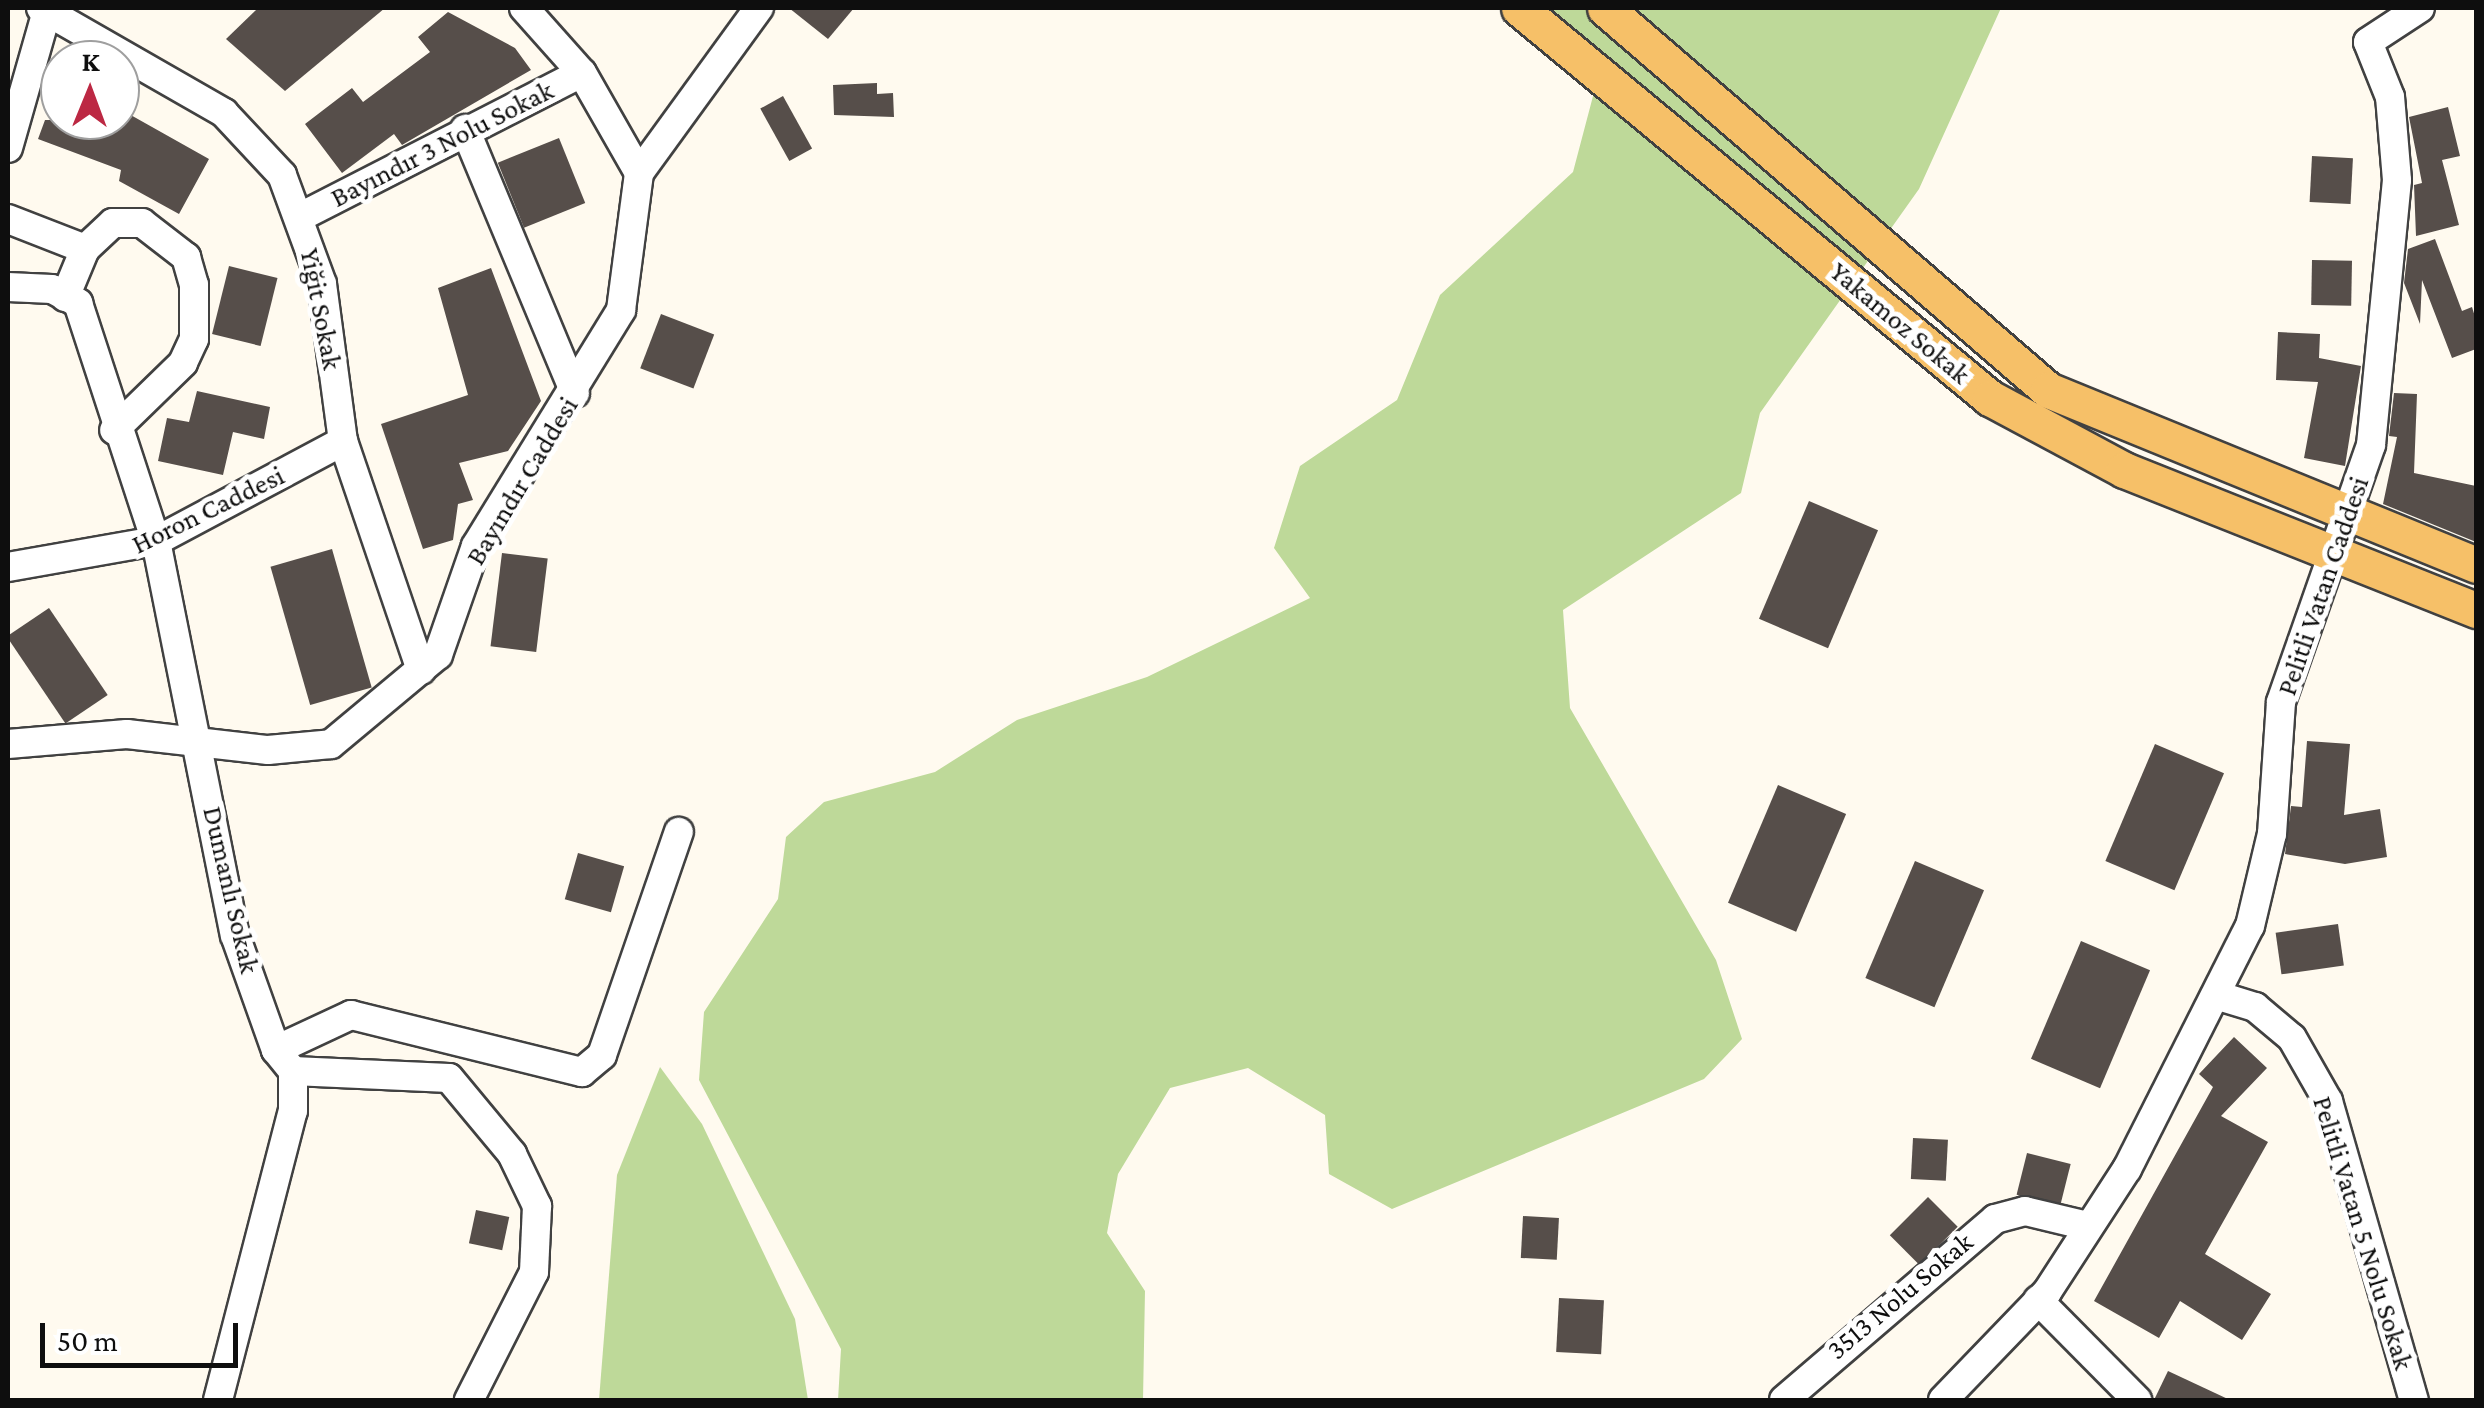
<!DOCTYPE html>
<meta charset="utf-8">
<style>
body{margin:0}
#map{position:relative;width:2484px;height:1408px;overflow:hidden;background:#fffaef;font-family:"Crimson Pro",serif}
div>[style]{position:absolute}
.forest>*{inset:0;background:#bed999}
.building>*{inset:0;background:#564e4a;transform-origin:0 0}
.roads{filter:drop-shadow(2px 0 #414141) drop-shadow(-2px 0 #414141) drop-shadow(0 2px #414141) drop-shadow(0 -2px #414141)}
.minor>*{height:28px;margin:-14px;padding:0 14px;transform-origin:14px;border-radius:14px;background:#fff}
.major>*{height:35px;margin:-17.5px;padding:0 17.5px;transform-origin:17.5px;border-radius:17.5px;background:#f6c068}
span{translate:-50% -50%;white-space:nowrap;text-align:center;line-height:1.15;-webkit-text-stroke:10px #fff;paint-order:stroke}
.street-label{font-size:28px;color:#0e0e0e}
.frame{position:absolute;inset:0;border:10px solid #0e0e0e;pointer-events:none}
.north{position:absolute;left:40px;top:40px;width:100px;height:100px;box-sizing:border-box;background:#fff;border:2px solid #9f9f9f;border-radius:50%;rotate:1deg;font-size:28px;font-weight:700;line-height:40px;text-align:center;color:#0e0e0e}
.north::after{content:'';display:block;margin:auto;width:35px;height:45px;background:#bc2843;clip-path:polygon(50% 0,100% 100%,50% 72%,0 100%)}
.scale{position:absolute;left:40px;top:1323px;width:198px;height:45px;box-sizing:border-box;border:5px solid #0e0e0e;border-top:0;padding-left:12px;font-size:30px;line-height:35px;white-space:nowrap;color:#0e0e0e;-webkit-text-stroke:8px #fff;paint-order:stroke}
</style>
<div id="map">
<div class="forest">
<i style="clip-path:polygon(1531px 8px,2001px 8px,1919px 189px,1760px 413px,1741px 493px,1563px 610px,1570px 708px,1716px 960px,1742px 1039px,1704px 1079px,1392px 1209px,1329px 1174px,1325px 1115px,1248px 1068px,1170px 1088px,1118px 1174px,1107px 1233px,1145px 1291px,1143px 1400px,838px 1400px,841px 1349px,699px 1080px,704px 1012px,778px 899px,786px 837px,824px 802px,935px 772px,1017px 720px,1147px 677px,1310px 598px,1274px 548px,1300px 466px,1397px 400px,1440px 295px,1573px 172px,1597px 81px)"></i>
<i style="clip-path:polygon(660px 1067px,702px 1124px,795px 1319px,808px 1400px,599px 1400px,617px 1175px)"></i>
</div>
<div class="building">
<i style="clip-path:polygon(258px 8px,385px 8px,285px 91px,226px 39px)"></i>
<i style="clip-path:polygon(789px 8px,854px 8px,828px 39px)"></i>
<i style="clip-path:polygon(448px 12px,515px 48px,531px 70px,402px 145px,394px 134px,342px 173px,305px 124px,352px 88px,363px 102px,430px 52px,418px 37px)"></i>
<i style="clip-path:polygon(877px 83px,877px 94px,893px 93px,894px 117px,834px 115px,833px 85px)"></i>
<i style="left:783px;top:96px;width:60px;height:26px;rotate:61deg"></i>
<i style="clip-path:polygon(2448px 107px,2460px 156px,2442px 160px,2459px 225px,2416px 236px,2414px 185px,2422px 183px,2409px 117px)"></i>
<i style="clip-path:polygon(120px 109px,209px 159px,179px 214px,119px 181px,121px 170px,38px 139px,45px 120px,120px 120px)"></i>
<i style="left:559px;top:138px;width:70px;height:66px;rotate:68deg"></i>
<i style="left:2312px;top:156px;width:41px;height:46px;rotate:3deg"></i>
<i style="clip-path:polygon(2435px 239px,2462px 311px,2472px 307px,2476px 320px,2476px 349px,2452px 358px,2422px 280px,2420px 324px,2404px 283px,2408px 249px)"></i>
<i style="left:2312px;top:260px;width:40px;height:45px;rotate:1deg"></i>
<i style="left:229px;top:266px;width:50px;height:70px;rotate:14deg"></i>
<i style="clip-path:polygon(491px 268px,541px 401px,508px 451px,459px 463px,473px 500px,458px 504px,453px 540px,423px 549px,381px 424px,468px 395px,438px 288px)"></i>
<i style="left:661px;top:314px;width:57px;height:58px;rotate:21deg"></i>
<i style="clip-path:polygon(2278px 332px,2320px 334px,2319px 358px,2361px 366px,2345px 466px,2304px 458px,2318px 382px,2276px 380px)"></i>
<i style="clip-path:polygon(197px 391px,270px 407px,264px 439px,233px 432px,223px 475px,158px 461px,167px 418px,189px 422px)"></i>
<i style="clip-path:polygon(2394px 393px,2417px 394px,2414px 473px,2476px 486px,2476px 542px,2383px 504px,2397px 437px,2389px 436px)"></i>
<i style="left:1809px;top:501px;width:75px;height:128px;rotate:23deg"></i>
<i style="left:332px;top:549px;width:144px;height:64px;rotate:74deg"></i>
<i style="left:502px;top:553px;width:46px;height:94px;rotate:7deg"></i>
<i style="left:49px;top:608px;width:105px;height:51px;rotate:56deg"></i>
<i style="clip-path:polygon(2307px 741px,2350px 744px,2344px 815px,2380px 809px,2387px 857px,2345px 864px,2285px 854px,2291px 806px,2302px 807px)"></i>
<i style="left:2155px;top:744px;width:75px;height:127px;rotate:23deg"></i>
<i style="left:1778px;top:785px;width:74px;height:128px;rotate:23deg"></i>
<i style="left:578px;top:853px;width:48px;height:48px;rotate:16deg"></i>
<i style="left:1915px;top:861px;width:75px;height:127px;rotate:23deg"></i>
<i style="left:2338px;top:924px;width:42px;height:63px;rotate:82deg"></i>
<i style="left:2081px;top:941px;width:75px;height:128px;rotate:23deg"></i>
<i style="clip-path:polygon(2234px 1037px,2267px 1068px,2221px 1116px,2268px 1142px,2205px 1254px,2271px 1294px,2242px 1340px,2180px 1301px,2159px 1338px,2094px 1301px,2213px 1087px,2199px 1074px)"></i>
<i style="left:1913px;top:1138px;width:35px;height:41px;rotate:3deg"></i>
<i style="left:2027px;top:1153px;width:45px;height:43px;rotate:14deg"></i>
<i style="left:1928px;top:1197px;width:42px;height:54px;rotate:45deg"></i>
<i style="left:476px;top:1210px;width:34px;height:34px;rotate:12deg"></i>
<i style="left:1523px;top:1216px;width:36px;height:42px;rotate:3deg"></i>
<i style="left:1559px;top:1298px;width:45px;height:54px;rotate:3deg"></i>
<i style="clip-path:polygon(2168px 1371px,2230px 1400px,2154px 1400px)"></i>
</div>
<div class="roads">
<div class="minor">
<i style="left:41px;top:8px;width:211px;rotate:29.8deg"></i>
<i style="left:224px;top:113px;width:85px;rotate:46.9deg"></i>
<i style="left:282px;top:175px;width:116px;rotate:69.8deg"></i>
<i style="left:322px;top:284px;width:158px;rotate:82.4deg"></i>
<i style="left:343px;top:441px;width:242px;rotate:71.2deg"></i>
<i style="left:524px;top:8px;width:87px;rotate:48.3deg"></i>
<i style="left:582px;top:73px;width:115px;rotate:60.3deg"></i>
<i style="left:465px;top:129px;width:286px;rotate:67.4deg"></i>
<i style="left:8px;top:148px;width:142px;rotate:-74.1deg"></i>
<i style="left:302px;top:216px;width:314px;rotate:-27.1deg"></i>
<i style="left:8px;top:219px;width:83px;rotate:21.3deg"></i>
<i style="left:85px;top:249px;width:52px;rotate:112.6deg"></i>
<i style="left:85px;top:249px;width:38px;rotate:-43deg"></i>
<i style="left:113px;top:223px;width:29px"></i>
<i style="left:142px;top:223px;width:56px;rotate:37.7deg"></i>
<i style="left:186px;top:257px;width:29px;rotate:74deg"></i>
<i style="left:194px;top:285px;width:54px;rotate:90deg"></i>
<i style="left:194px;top:339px;width:26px;rotate:115deg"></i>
<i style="left:183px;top:363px;width:96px;rotate:135.8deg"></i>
<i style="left:8px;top:287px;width:44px;rotate:2.6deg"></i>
<i style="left:52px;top:289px;width:30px;rotate:28deg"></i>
<i style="left:78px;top:303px;width:250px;rotate:71.9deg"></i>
<i style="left:156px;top:541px;width:402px;rotate:78.7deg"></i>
<i style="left:235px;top:935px;width:122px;rotate:70.4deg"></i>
<i style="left:276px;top:1050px;width:27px;rotate:51deg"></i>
<i style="left:293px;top:1071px;width:156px;rotate:2.6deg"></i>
<i style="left:449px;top:1078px;width:99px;rotate:50.3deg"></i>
<i style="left:512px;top:1154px;width:58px;rotate:64.3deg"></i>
<i style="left:537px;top:1206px;width:66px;rotate:92.6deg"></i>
<i style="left:534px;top:1272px;width:144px;rotate:116.9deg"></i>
<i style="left:8px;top:567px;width:150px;rotate:-10deg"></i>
<i style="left:156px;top:541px;width:212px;rotate:-28.1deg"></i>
<i style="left:8px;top:744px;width:119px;rotate:-4.8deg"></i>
<i style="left:127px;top:734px;width:142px;rotate:6.5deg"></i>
<i style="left:268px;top:750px;width:63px;rotate:-5.4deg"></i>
<i style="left:331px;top:744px;width:139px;rotate:-39.8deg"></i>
<i style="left:438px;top:655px;width:115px;rotate:-70.8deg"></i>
<i style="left:476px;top:546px;width:277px;rotate:-58.4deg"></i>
<i style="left:621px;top:310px;width:138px;rotate:-82.5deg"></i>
<i style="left:639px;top:173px;width:204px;rotate:-54deg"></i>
<i style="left:2219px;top:996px;width:38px;rotate:17deg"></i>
<i style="left:2255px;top:1007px;width:48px;rotate:40deg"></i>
<i style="left:2292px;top:1038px;width:73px;rotate:60.3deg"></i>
<i style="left:2328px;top:1101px;width:311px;rotate:74deg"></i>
<i style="left:276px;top:1050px;width:83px;rotate:-25deg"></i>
<i style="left:351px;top:1015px;width:238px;rotate:13.9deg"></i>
<i style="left:582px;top:1072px;width:26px;rotate:-40deg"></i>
<i style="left:602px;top:1055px;width:236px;rotate:-71deg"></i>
<i style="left:2038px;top:1300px;width:141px;rotate:45.3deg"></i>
<i style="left:218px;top:1400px;width:299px;rotate:-75.5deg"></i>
<i style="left:293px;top:1111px;width:40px;rotate:-90deg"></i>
<i style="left:1784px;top:1400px;width:278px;rotate:-40.6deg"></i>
<i style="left:1995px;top:1219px;width:31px;rotate:-15deg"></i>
<i style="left:2025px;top:1211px;width:65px;rotate:13.4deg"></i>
<i style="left:1943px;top:1400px;width:150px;rotate:-46.1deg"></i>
<i style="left:2047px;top:1292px;width:147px;rotate:-57deg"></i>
<i style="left:2127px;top:1169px;width:272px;rotate:-63.2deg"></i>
<i style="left:2250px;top:926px;width:95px;rotate:-76.6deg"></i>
<i style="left:2272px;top:834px;width:132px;rotate:-86.1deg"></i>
<i style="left:2281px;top:702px;width:272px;rotate:-70.7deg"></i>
<i style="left:2371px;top:445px;width:266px;rotate:-84.4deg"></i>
<i style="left:2397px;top:180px;width:83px;rotate:-94.8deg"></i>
<i style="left:2390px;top:97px;width:59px;rotate:-111.8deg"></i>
<i style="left:2368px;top:42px;width:62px;rotate:-33.2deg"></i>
</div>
<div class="major">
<i style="left:1519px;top:8px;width:612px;rotate:39.63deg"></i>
<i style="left:1990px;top:398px;width:152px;rotate:28.2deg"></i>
<i style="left:2124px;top:470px;width:379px;rotate:21.7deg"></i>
<i style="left:1605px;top:8px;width:585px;rotate:40.77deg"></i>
<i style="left:2048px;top:390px;width:462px;rotate:22.2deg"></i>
</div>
</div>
<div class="street-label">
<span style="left:442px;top:144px;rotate:-27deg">Bayındır 3 Nolu Sokak</span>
<span style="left:321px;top:309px;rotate:79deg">Yiğit Sokak</span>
<span style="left:1900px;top:323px;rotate:40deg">Yakamoz Sokak</span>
<span style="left:522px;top:481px;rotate:-59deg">Bayındır Caddesi</span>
<span style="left:208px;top:510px;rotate:-26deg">Horon Caddesi</span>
<span style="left:2323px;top:586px;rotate:-71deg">Pelitli Vatan Caddesi</span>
<span style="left:231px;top:890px;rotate:77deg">Dumanlı Sokak</span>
<span style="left:2363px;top:1233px;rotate:73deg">Pelitli Vatan 5 Nolu Sokak</span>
<span style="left:1900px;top:1296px;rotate:-40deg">3513 Nolu Sokak</span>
</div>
<div class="frame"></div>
<div class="north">K</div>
<div class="scale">50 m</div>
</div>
